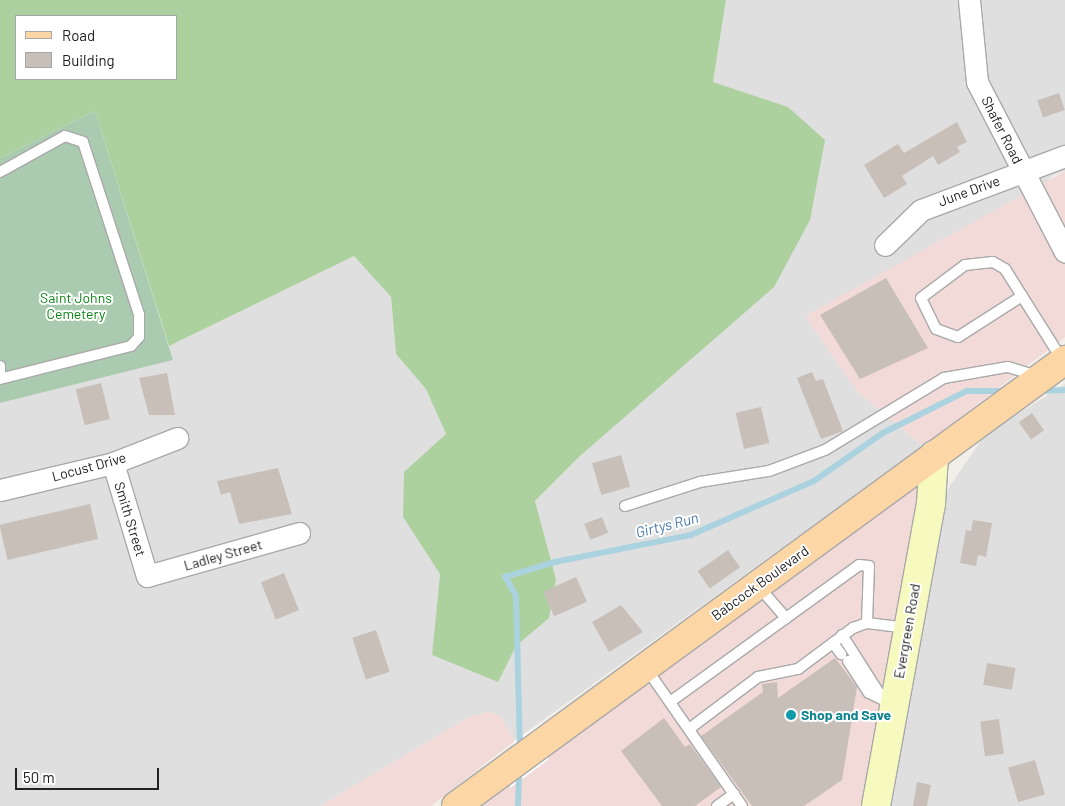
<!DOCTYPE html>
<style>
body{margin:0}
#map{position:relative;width:1065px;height:806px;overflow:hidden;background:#f2efe9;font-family:Barlow,sans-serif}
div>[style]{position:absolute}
.residential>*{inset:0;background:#e0dfdf}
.commercial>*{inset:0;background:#f2dad9}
.forest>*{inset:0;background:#add19e}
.cemetery>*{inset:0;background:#aacbaf}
.pier>*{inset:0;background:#fff}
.stream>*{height:5.5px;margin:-2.75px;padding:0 2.75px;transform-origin:2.75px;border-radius:2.75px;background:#aad3df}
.building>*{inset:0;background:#c7bfb8;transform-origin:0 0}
.roads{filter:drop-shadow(1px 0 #a9a9a9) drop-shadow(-1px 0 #a9a9a9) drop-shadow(0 1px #a9a9a9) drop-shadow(0 -1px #a9a9a9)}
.lane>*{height:10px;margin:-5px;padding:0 5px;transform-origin:5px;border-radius:5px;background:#fff}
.street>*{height:21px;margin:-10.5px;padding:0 10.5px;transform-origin:10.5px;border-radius:10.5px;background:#fff}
.secondary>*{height:28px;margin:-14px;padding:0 14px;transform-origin:14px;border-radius:14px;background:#f7fabf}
.primary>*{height:28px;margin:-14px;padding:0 14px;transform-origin:14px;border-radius:14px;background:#fcd6a4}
.dots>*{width:14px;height:14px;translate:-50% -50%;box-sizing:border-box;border:2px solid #fff;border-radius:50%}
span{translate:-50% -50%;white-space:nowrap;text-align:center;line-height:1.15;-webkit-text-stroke:4px #fff;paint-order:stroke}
.street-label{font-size:14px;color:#222}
.park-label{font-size:14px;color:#0c8416}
.culture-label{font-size:14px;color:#0d838f;font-weight:700}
.left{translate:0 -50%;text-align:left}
.water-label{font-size:15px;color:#4a7aab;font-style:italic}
.legend{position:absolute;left:15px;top:15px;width:162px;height:65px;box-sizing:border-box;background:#fff;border:1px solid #a7a7a7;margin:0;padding:6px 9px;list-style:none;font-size:15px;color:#222}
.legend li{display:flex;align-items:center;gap:10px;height:25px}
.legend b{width:25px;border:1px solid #a7a7a7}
.scale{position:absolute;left:15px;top:768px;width:144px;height:22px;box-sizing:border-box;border:2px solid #222;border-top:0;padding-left:6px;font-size:15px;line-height:18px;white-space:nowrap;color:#222;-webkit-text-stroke:4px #fff;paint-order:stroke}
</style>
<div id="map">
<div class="residential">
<i style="clip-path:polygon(726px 0,1065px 0,1065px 171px,1053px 175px,857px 391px,923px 446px,514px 741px,500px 715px,469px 717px,320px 806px,0 806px,0 403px,173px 360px,169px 346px,354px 256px,391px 297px,396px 354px,426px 388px,446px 434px,403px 517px,440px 574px,432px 655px,498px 681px,516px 646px,549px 618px,556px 579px,535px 501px,580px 456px,788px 107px,713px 82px)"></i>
<i style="clip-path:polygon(1065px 384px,1065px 806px,889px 806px,947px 490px,985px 435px)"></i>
</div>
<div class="commercial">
<i style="clip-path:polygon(1065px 171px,1065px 337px,923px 446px,857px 391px,805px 316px)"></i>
<i style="clip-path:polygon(934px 455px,876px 806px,456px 806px)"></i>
<i style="clip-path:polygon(489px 712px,500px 715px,514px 741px,431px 806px,320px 806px,469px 717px)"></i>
</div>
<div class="forest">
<i style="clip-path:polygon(evenodd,0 0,726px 0,713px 82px,788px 107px,825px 140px,810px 220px,774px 287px,580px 456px,535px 501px,556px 579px,549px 618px,516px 646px,498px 682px,432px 655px,440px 574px,403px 517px,404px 472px,446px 434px,426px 389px,396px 354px,391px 297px,354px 256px,169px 346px,95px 111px,0 158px,0 0,16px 16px,176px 16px,176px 79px,16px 79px,16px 16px)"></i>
</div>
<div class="cemetery">
<i style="clip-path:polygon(95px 111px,173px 360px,0 403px,0 158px)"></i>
</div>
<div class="pier">
<i style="clip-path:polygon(553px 716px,548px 760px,510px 788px,514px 742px)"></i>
</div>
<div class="stream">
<i style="left:1040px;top:391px;width:25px;rotate:-2deg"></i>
<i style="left:520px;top:749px;width:153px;rotate:-91.5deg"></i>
<i style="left:516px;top:596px;width:22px;rotate:-120deg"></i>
<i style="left:505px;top:577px;width:52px;rotate:-16.7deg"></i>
<i style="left:555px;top:562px;width:139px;rotate:-11.2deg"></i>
<i style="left:691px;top:535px;width:134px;rotate:-23.7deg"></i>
<i style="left:814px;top:481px;width:84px;rotate:-34.8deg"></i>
<i style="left:883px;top:433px;width:94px;rotate:-26.6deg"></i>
<i style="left:967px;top:391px;width:38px"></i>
<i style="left:518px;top:806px;width:35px;rotate:-88deg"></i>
</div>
<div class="building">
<i style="left:1059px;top:93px;width:18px;height:23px;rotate:71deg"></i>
<i style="clip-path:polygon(957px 122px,967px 142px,957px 147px,960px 152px,938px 165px,933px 156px,902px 176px,907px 184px,884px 198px,864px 165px,898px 144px,904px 153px)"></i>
<i style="clip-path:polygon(886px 278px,928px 348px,860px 379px,820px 315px)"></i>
<i style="clip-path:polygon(812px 372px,816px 381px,823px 379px,843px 431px,821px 439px,797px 378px)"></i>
<i style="clip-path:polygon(167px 373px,175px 415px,149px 415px,139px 378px)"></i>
<i style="left:101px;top:383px;width:37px;height:26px;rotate:76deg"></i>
<i style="left:761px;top:407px;width:37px;height:26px;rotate:77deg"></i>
<i style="left:1032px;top:413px;width:21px;height:16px;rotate:55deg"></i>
<i style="left:621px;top:455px;width:33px;height:30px;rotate:74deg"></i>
<i style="clip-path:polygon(278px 468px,292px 514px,239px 524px,230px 492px,221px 495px,217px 481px)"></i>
<i style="left:90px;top:504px;width:36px;height:93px;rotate:77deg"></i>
<i style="left:602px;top:517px;width:17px;height:19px;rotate:69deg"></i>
<i style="clip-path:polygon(973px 520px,992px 523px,986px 557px,978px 555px,976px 566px,960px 563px,966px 530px,971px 531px)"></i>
<i style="left:728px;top:550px;width:21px;height:37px;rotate:55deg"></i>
<i style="left:284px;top:573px;width:40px;height:25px;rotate:68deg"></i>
<i style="left:576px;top:577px;width:27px;height:36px;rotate:66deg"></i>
<i style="clip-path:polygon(621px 605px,643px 632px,609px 652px,592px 622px)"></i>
<i style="left:376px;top:630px;width:44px;height:25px;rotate:72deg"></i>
<i style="clip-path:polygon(835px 658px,857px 687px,842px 780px,804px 806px,752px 806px,701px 736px,763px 692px,762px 684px,777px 682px,778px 698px)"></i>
<i style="left:987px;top:663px;width:29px;height:22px;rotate:10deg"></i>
<i style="clip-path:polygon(664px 718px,685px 747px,690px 744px,721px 787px,695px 806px,662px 806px,621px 751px)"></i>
<i style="left:999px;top:719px;width:35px;height:19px;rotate:82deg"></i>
<i style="left:1035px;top:760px;width:36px;height:28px;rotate:74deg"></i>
<i style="clip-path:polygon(917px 782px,931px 785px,927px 806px,913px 806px)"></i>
</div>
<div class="roads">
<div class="lane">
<i style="left:0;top:172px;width:74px;rotate:-29deg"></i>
<i style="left:65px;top:136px;width:19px;rotate:18deg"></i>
<i style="left:83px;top:142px;width:181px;rotate:72deg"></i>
<i style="left:139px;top:314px;width:23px;rotate:90deg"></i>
<i style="left:139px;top:337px;width:12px;rotate:132deg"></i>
<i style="left:131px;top:346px;width:135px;rotate:165.9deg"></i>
<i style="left:1022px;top:296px;width:76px;rotate:147.4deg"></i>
<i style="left:958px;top:337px;width:23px;rotate:-160deg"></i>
<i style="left:936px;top:329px;width:34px;rotate:-116deg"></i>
<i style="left:921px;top:298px;width:55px;rotate:-36.9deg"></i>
<i style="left:965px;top:265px;width:28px;rotate:-6deg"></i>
<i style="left:993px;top:262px;width:14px;rotate:30deg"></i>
<i style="left:1005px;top:269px;width:109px;rotate:57.8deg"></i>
<i style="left:0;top:366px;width:7px;rotate:90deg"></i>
<i style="left:625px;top:506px;width:79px;rotate:-17.7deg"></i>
<i style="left:700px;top:482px;width:70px;rotate:-9.1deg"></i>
<i style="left:769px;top:471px;width:60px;rotate:-20.6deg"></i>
<i style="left:825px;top:450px;width:139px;rotate:-31.2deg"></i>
<i style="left:944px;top:378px;width:65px;rotate:-9.8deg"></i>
<i style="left:1008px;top:367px;width:30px;rotate:17deg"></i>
<i style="left:759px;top:587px;width:41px;rotate:48.9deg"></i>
<i style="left:842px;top:635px;width:78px;rotate:57.5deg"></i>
<i style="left:833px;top:643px;width:14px;rotate:54deg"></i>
<i style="left:848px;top:661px;width:38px;rotate:57deg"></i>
<i style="left:869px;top:693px;width:14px;rotate:25deg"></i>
<i style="left:646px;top:668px;width:168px;rotate:55.2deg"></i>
<i style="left:670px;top:702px;width:233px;rotate:-35.9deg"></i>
<i style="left:859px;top:565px;width:10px;rotate:6deg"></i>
<i style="left:869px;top:566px;width:57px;rotate:92deg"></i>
<i style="left:689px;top:729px;width:86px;rotate:-37deg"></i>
<i style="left:758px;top:677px;width:41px;rotate:-11.3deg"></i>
<i style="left:798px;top:669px;width:69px;rotate:-36.7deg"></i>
<i style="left:853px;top:628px;width:15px;rotate:-20deg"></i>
<i style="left:867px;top:623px;width:39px;rotate:7deg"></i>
<i style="left:717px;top:806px;width:21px;rotate:-35deg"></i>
</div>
<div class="street">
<i style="left:969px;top:0;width:82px;rotate:84.4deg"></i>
<i style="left:977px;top:82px;width:191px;rotate:62.6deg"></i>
<i style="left:885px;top:245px;width:50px;rotate:-44.2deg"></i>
<i style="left:921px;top:210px;width:154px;rotate:-20.6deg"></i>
<i style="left:113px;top:463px;width:118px;rotate:73.3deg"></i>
<i style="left:147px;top:576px;width:158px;rotate:-15.8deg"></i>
<i style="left:0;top:490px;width:116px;rotate:-13.4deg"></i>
<i style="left:113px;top:463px;width:69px;rotate:-21.3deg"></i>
</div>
<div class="secondary">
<i style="left:876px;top:806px;width:307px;rotate:-79.7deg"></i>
<i style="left:931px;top:504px;width:49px;rotate:-86.5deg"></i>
</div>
<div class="primary">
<i style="left:456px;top:806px;width:755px;rotate:-36.22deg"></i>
</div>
</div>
<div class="dots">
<i style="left:791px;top:715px;background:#0f9aa8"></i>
</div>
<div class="street-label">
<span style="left:1002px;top:130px;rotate:63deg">Shafer Road</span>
<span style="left:969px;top:191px;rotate:-20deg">June Drive</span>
<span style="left:89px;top:467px;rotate:-15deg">Locust Drive</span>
<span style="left:130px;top:519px;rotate:73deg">Smith Street</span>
<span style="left:223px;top:555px;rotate:-16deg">Ladley Street</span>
<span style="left:760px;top:583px;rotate:-36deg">Babcock Boulevard</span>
<span style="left:907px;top:631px;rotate:-80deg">Evergreen Road</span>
</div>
<div class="park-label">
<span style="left:76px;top:306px">Saint Johns<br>Cemetery</span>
</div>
<div class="culture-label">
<span class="left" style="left:801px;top:715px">Shop and Save</span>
</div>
<div class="water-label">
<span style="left:667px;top:525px;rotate:-14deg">Girtys Run</span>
</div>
<ul class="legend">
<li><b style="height:6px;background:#fcd6a4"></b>Road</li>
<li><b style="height:14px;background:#c7bfb8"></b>Building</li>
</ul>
<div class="scale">50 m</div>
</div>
